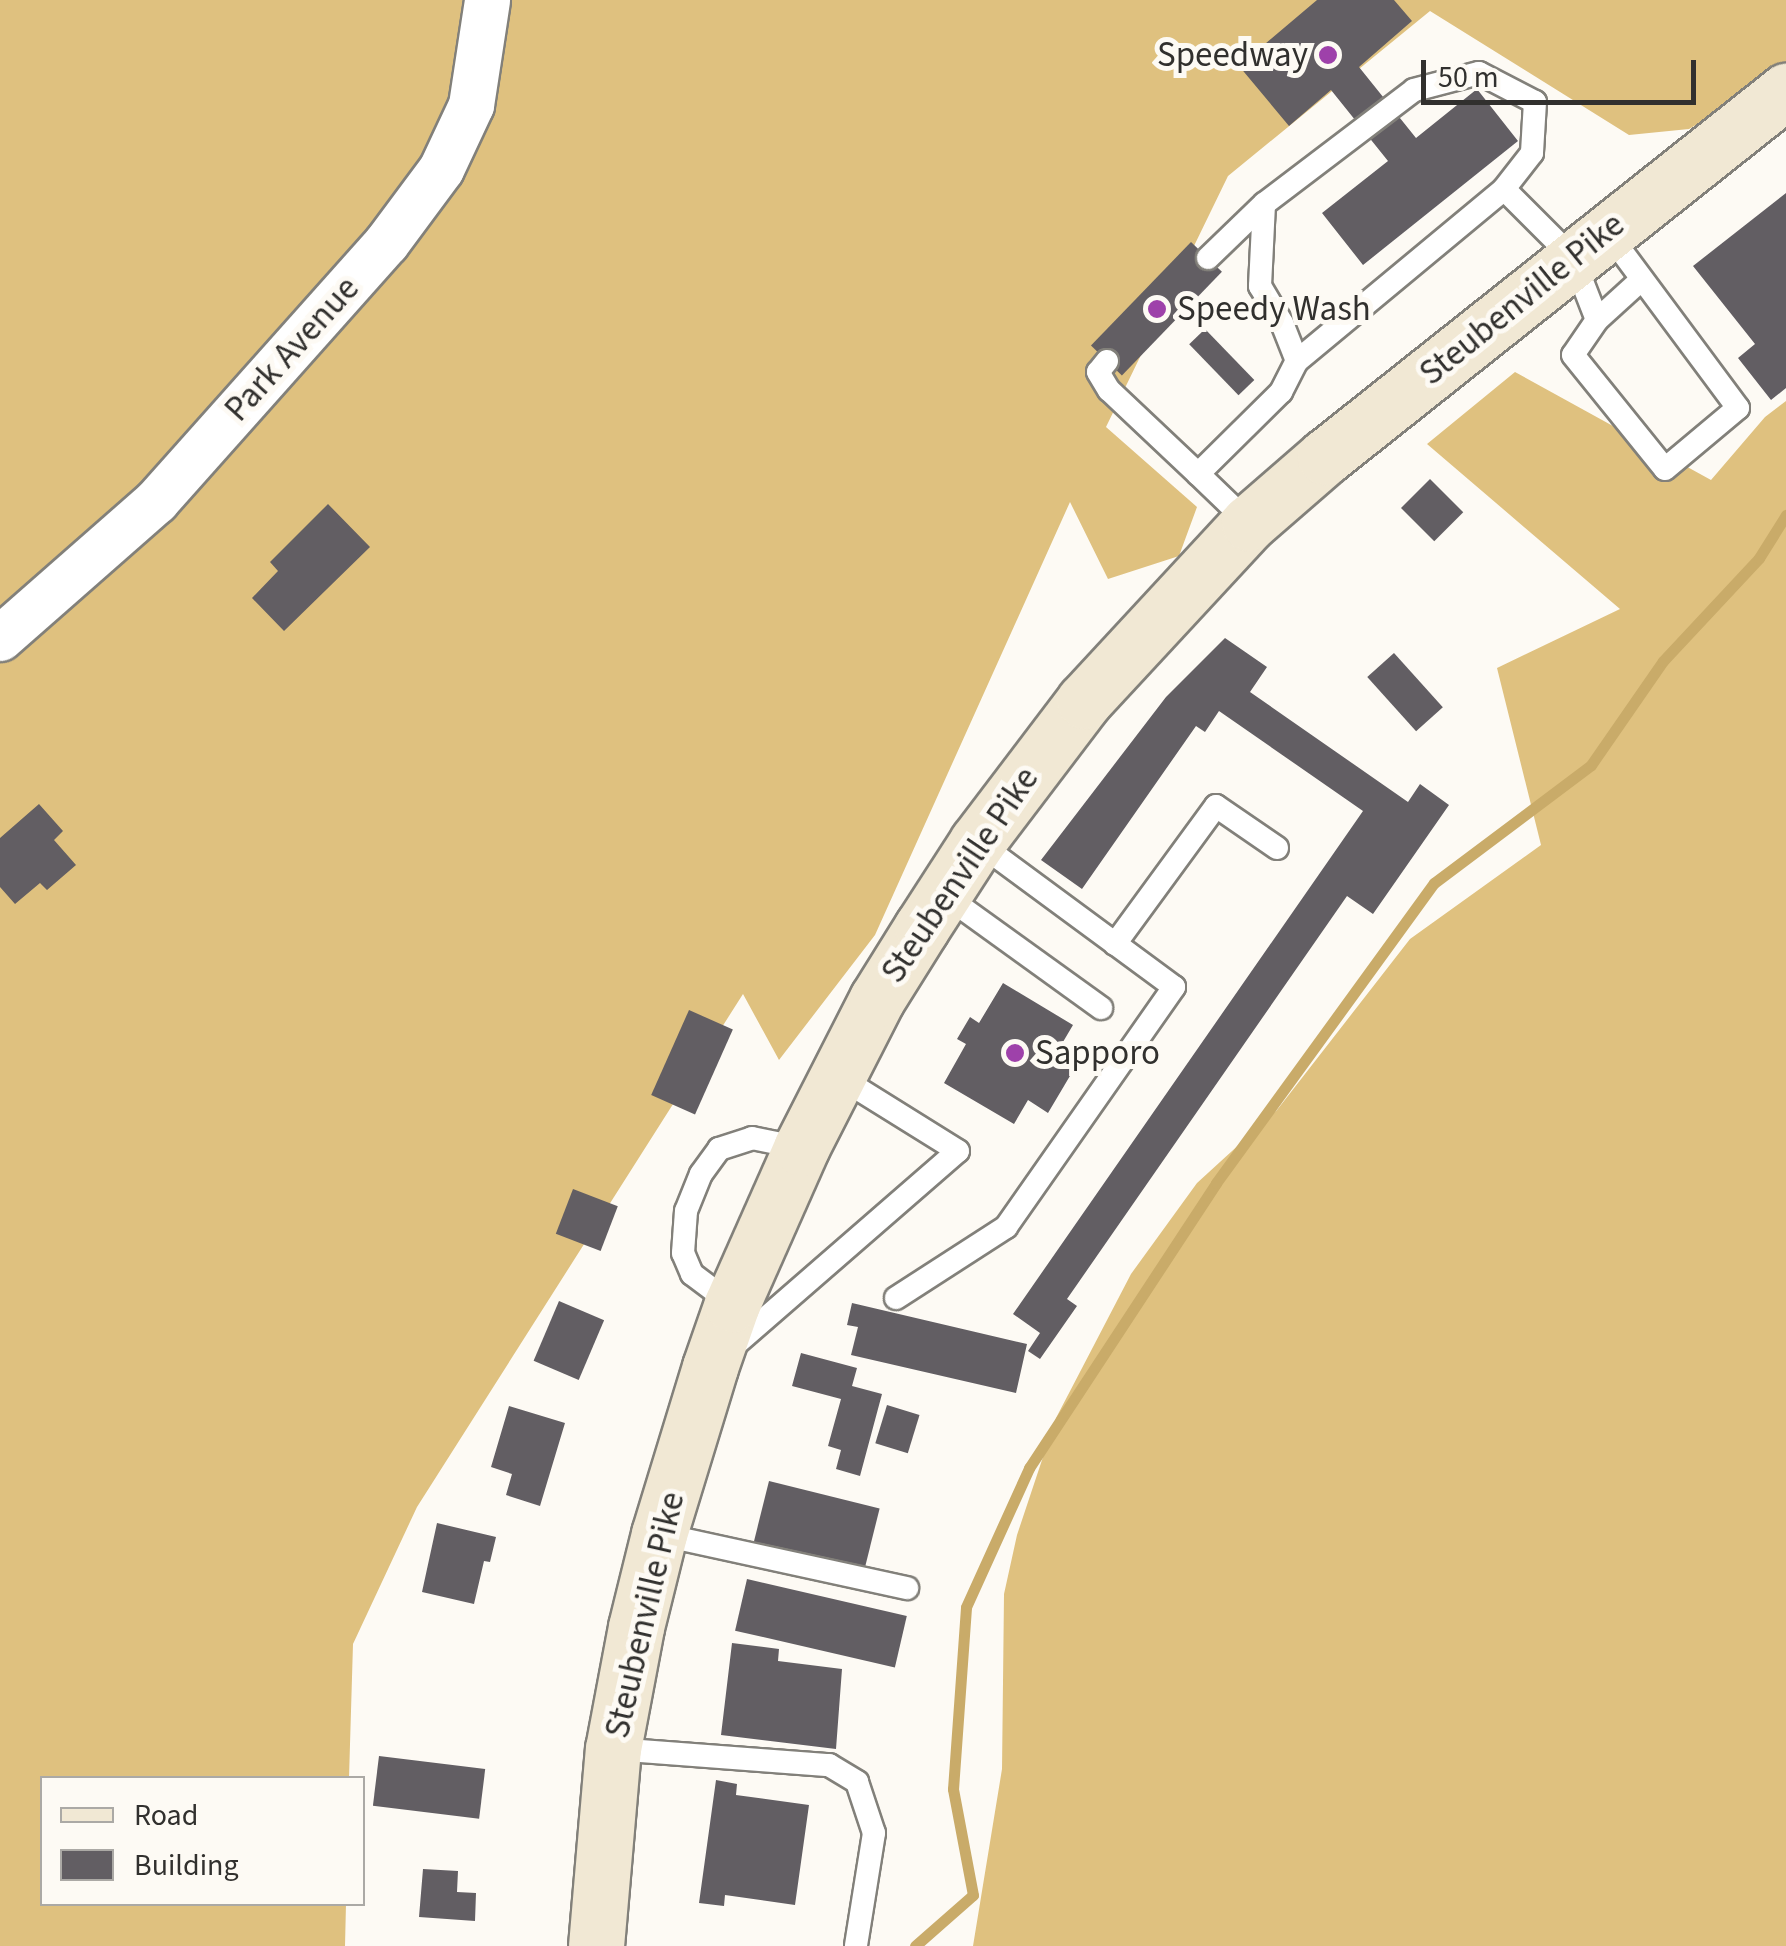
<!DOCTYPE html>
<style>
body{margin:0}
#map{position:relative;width:1786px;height:1946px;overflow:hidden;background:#fdfaf4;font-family:"Source Sans 3",sans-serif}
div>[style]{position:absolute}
.forest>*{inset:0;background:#dfc17f}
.stream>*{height:11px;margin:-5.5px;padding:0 5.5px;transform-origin:5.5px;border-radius:5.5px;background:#c9ab69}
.building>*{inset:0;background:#625e63;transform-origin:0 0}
.roads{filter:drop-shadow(2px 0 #82807a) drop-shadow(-2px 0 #82807a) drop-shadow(0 2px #82807a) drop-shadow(0 -2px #82807a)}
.service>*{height:22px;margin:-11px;padding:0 11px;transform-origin:11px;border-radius:11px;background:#fff}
.minor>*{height:45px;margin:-22.5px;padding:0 22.5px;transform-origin:22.5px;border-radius:22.5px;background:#fff}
.secondary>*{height:55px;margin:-27.5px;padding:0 27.5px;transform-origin:27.5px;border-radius:27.5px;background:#f1e8d4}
.dots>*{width:28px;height:28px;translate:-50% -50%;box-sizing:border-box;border:5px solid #fdfaf4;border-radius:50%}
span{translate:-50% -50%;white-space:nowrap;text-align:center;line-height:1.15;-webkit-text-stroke:10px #fdfaf4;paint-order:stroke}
.poi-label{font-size:35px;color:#31302e}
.right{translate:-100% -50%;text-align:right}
.left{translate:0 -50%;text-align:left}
.street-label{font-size:35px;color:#31302e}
.legend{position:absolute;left:40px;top:1776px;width:325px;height:130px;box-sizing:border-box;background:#fdfaf4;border:2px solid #aba9a5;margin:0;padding:12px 18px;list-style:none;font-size:30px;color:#31302e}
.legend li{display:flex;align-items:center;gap:20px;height:50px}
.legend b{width:50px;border:2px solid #aba9a5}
.scale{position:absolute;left:1421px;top:60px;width:275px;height:45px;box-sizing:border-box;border:5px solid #31302e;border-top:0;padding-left:12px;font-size:30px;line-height:35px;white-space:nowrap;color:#31302e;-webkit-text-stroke:8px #fdfaf4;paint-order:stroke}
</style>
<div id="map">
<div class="forest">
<i style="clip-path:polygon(0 0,1786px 0,1786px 72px,1689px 129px,1629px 135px,1430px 11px,1228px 176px,1106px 427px,1197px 507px,1179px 556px,1108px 579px,1070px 502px,875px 935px,779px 1060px,743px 994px,417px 1507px,353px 1644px,349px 1778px,42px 1778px,42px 1904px,346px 1904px,345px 1946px,0 1946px)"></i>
<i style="clip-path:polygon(1515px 372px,1711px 480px,1765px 417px,1786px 401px,1786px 1946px,973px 1946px,1002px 1769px,1004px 1594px,1017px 1535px,1056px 1418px,1131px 1274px,1197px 1183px,1277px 1110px,1410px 939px,1541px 845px,1497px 668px,1620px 609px,1427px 444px)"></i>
</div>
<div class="stream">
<i style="left:915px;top:1946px;width:77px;rotate:-41.3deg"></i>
<i style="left:973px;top:1895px;width:108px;rotate:-100.7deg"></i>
<i style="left:953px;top:1789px;width:182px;rotate:-85.9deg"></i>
<i style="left:966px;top:1607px;width:153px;rotate:-65.6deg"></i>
<i style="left:1029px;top:1468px;width:341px;rotate:-56.7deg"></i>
<i style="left:1216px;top:1183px;width:371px;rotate:-54deg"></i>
<i style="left:1434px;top:883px;width:196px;rotate:-36.9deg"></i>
<i style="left:1591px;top:765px;width:126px;rotate:-55.3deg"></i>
<i style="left:1663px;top:661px;width:141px;rotate:-47deg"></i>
<i style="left:1759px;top:558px;width:51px;rotate:-57.9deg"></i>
</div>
<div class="building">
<i style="clip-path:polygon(1317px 0,1394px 0,1412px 21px,1359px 67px,1416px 138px,1477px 89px,1518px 141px,1363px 265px,1322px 213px,1388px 161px,1331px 90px,1289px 126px,1239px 66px)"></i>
<i style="clip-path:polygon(1786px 193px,1786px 388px,1771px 400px,1738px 358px,1755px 344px,1693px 266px)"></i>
<i style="left:1191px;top:242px;width:43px;height:144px;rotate:44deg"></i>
<i style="left:1205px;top:329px;width:71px;height:22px;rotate:46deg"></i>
<i style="left:1430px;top:479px;width:47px;height:41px;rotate:45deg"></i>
<i style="clip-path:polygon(328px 504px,370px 547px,284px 631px,252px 598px,278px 571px,270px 562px)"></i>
<i style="clip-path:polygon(1225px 638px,1267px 667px,1250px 692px,1408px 802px,1420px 784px,1449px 805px,1373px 914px,1347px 896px,1067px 1299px,1077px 1306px,1040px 1359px,1028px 1351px,1040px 1333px,1013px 1314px,1363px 811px,1219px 711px,1205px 732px,1196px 726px,1082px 889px,1041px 860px,1166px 697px)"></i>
<i style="left:1394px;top:653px;width:73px;height:36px;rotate:48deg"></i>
<i style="clip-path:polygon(39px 804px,63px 831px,54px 840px,76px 865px,47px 890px,40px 883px,15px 904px,0 887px,0 838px)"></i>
<i style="clip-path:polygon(1003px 983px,1073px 1025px,1060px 1047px,1080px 1059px,1048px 1113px,1028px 1100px,1014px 1124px,944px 1083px,966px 1044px,957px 1039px,970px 1017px,979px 1023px)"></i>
<i style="left:689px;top:1010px;width:48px;height:93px;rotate:24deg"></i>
<i style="left:573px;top:1189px;width:48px;height:48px;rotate:21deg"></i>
<i style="left:559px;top:1301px;width:49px;height:65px;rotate:23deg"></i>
<i style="clip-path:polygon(852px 1303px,1027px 1344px,1016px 1393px,851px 1355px,858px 1327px,847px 1325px)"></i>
<i style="clip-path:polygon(801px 1353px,857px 1368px,852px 1386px,882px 1394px,860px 1476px,836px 1469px,841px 1450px,828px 1446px,841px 1399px,792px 1386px)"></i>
<i style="left:887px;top:1405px;width:34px;height:40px;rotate:17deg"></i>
<i style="clip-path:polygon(509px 1406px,565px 1423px,540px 1506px,506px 1495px,512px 1474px,491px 1467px)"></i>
<i style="left:769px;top:1481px;width:114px;height:63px;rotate:14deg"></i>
<i style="clip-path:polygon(437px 1523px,496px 1537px,490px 1562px,484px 1561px,474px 1604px,422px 1592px)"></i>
<i style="left:747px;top:1579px;width:164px;height:53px;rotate:13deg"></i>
<i style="clip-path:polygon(732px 1643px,779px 1649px,778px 1661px,842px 1669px,836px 1749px,721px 1735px)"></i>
<i style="left:379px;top:1756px;width:107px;height:50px;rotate:7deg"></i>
<i style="clip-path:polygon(716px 1780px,737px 1784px,736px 1795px,809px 1805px,795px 1905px,725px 1895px,724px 1906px,699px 1903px)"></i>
<i style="clip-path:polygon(423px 1869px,458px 1871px,457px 1892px,476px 1893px,475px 1921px,419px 1917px)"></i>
</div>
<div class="roads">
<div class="service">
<i style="left:1208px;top:258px;width:78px;rotate:-44deg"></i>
<i style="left:1597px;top:320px;width:59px;rotate:-42.3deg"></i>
<i style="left:1107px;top:361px;width:14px;rotate:129deg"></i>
<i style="left:1098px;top:372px;width:21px;rotate:59deg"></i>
<i style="left:1109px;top:390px;width:122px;rotate:43.3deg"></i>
<i style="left:1297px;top:361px;width:41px;rotate:-111.5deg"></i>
<i style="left:1282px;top:323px;width:43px;rotate:-120.7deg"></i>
<i style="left:1260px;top:286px;width:82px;rotate:-87.2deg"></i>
<i style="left:1264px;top:204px;width:188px;rotate:-37.2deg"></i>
<i style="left:1414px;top:90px;width:67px;rotate:-14.7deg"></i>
<i style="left:1479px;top:73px;width:63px;rotate:27.4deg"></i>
<i style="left:1535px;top:102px;width:51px;rotate:93.4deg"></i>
<i style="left:1532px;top:153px;width:46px;rotate:127.9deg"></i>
<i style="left:1249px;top:523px;width:71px;rotate:-136.1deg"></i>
<i style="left:1198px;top:474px;width:117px;rotate:-44.7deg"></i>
<i style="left:1281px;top:392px;width:35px;rotate:-63deg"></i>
<i style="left:1297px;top:361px;width:269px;rotate:-39.7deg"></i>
<i style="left:1504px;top:189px;width:98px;rotate:45deg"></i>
<i style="left:1573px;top:258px;width:66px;rotate:68.8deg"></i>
<i style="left:1597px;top:320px;width:42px;rotate:124.4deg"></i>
<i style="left:1573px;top:355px;width:146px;rotate:51.1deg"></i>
<i style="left:1665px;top:469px;width:95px;rotate:-39.9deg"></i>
<i style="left:1738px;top:408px;width:218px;rotate:-126.6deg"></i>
<i style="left:943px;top:894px;width:195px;rotate:35.8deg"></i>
<i style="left:1115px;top:944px;width:171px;rotate:-53.8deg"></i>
<i style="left:1216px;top:806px;width:74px;rotate:34.5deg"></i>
<i style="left:896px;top:1298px;width:131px;rotate:-32.8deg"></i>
<i style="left:1006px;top:1227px;width:293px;rotate:-55deg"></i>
<i style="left:1174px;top:987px;width:245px;rotate:-143.6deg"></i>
<i style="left:732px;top:1304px;width:50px;rotate:-143.1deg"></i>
<i style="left:692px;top:1274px;width:23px;rotate:-113deg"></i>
<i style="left:683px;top:1253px;width:42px;rotate:-85.9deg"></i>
<i style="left:686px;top:1211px;width:40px;rotate:-68deg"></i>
<i style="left:701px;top:1174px;width:31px;rotate:-54deg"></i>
<i style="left:719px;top:1149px;width:35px;rotate:-18deg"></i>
<i style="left:752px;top:1138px;width:50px;rotate:11.5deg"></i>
<i style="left:729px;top:1350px;width:303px;rotate:-41deg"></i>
<i style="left:958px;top:1151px;width:144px;rotate:-148.1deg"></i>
<i style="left:659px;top:1534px;width:254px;rotate:12.3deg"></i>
<i style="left:614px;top:1749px;width:216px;rotate:4.3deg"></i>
<i style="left:829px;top:1765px;width:33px;rotate:31deg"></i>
<i style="left:857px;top:1782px;width:54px;rotate:71.6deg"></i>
<i style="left:874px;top:1833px;width:114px;rotate:99.1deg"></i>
</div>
<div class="minor">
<i style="left:0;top:638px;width:208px;rotate:-41.3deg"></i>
<i style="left:156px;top:501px;width:346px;rotate:-48.3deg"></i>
<i style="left:386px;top:243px;width:92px;rotate:-53.4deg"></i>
<i style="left:441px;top:169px;width:71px;rotate:-64.9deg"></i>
<i style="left:471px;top:105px;width:106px;rotate:-81.3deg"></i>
</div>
<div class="secondary">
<i style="left:596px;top:1946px;width:198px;rotate:-85.1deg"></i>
<i style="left:613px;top:1749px;width:124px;rotate:-79.3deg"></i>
<i style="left:636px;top:1627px;width:96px;rotate:-76.1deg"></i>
<i style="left:659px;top:1534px;width:175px;rotate:-73deg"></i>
<i style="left:710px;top:1367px;width:67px;rotate:-70.8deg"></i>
<i style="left:732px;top:1304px;width:171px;rotate:-66.1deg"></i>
<i style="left:801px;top:1148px;width:167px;rotate:-63deg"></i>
<i style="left:877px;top:999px;width:85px;rotate:-58deg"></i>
<i style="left:922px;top:927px;width:101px;rotate:-57.1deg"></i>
<i style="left:977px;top:842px;width:177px;rotate:-52.8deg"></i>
<i style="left:1084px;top:701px;width:243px;rotate:-47.2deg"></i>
<i style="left:1249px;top:523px;width:101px;rotate:-41deg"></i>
<i style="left:1325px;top:457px;width:589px;rotate:-38.45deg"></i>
</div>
</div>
<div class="dots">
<i style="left:1328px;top:55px;background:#9e41aa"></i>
<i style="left:1157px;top:309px;background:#9e41aa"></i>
<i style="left:1015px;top:1053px;background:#9e41aa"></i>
</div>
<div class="poi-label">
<span class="right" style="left:1308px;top:55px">Speedway</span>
<span class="left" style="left:1177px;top:309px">Speedy Wash</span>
<span class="left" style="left:1035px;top:1053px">Sapporo</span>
</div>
<div class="street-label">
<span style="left:1522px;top:299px;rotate:-39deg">Steubenville Pike</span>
<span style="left:292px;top:349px;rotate:-48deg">Park Avenue</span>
<span style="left:960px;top:875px;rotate:-56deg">Steubenville Pike</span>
<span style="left:645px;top:1615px;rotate:-77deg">Steubenville Pike</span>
</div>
<ul class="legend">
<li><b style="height:12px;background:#f1e8d4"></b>Road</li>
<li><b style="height:28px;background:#625e63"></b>Building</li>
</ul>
<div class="scale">50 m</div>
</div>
